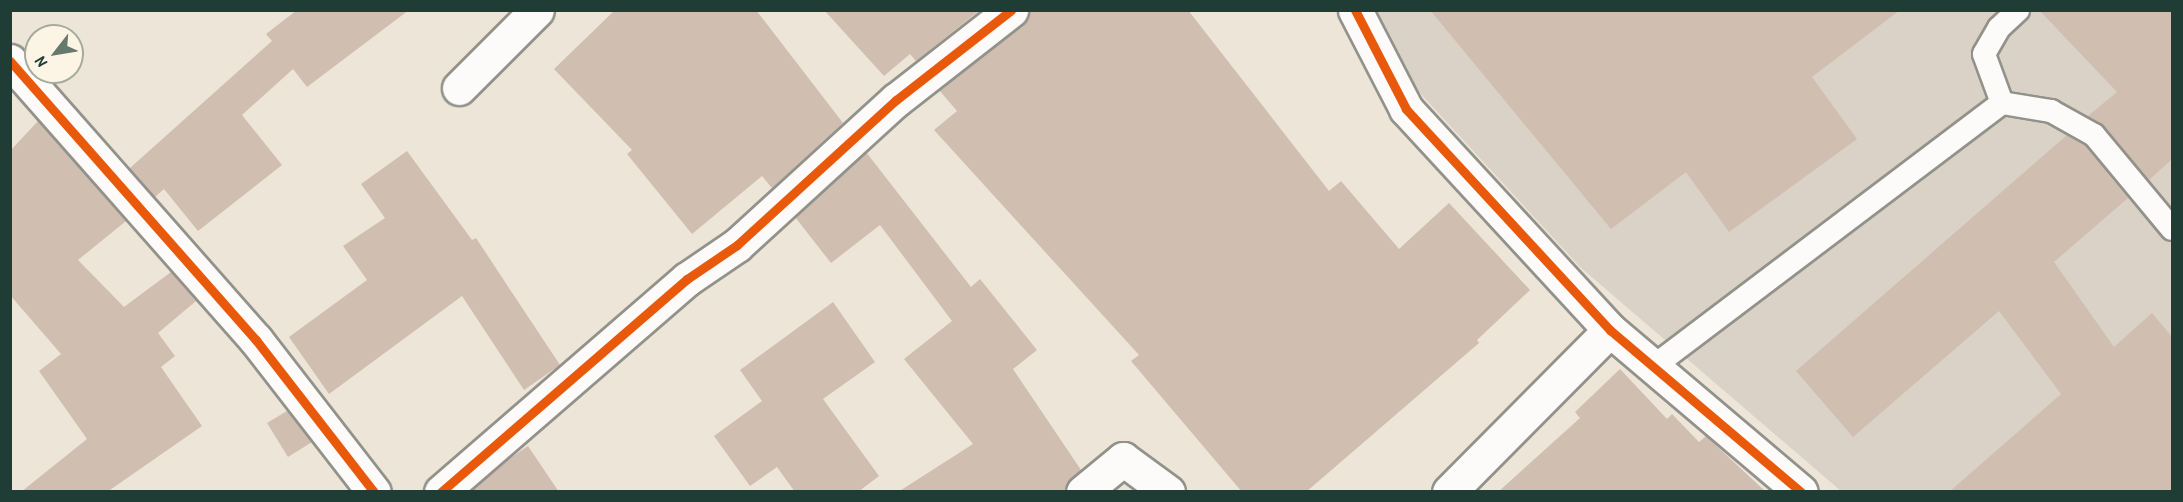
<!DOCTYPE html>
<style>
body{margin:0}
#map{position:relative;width:2183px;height:502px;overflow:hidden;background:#ede5d8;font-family:"Patrick Hand",sans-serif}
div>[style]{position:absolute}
.industrial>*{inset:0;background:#dad2c6}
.building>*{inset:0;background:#d0beb0}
.roads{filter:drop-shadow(2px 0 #92928a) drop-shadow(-2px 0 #92928a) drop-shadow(0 2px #92928a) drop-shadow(0 -2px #92928a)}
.lane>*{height:22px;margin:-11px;padding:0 11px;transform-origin:11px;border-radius:11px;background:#fcfbf9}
.street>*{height:33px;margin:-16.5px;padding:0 16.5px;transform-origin:16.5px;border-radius:16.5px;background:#fcfbf9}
.cycleway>*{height:9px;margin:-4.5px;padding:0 4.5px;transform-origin:4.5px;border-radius:4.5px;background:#e8590c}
span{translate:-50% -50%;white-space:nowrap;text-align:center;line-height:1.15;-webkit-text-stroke:4.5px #fcf5e5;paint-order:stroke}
.frame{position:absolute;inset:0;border:12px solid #1f3d34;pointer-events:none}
.north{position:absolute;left:24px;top:24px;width:60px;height:60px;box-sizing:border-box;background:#fcf5e5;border:2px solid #a4ab9e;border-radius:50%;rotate:239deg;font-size:16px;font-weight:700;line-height:24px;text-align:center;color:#1f3d34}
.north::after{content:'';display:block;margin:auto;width:21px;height:27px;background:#67786d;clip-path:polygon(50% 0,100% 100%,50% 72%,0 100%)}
</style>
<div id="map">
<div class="industrial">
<i style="clip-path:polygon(1375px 11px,2172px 11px,2172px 491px,1841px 491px,1580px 267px,1407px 79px)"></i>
</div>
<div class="building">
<i style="clip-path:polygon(297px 10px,409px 10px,307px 87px,293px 69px,242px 115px,282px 165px,198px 231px,164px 189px,155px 197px,130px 168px,272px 41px,266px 34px)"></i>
<i style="clip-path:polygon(615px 10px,756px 10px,843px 123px,772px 188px,762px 176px,692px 234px,627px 154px,632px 150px,554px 69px)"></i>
<i style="clip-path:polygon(824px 10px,980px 10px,916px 61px,910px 54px,884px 76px)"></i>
<i style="clip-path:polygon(1029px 10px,1188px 10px,1329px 191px,1341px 181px,1399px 249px,1449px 203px,1530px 290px,1477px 340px,1479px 343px,1306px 492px,1242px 492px,1131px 361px,1139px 355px,934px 130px,957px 111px,939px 90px,1023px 25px)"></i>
<i style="clip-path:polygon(1430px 10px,1900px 10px,1812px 77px,1857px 139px,1729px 232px,1686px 172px,1611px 229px)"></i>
<i style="clip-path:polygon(2039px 10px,2172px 10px,2172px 159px,2149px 180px,2104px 126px,2088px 116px,2117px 92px)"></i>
<i style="clip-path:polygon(38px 121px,126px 221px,78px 260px,124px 307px,171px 272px,196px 301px,158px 333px,175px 356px,161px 367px,202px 426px,107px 492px,21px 492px,87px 439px,39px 371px,61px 354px,10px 295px,10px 151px)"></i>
<i style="clip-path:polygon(2067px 135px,2085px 146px,2128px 198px,2054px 262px,2114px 347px,2152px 313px,2172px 337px,2172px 492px,1949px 492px,2061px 394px,1999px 311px,1853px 437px,1796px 371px)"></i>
<i style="clip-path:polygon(407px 151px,472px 240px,476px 238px,560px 365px,524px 390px,462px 296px,329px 394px,289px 337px,367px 280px,343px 246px,385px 218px,361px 184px)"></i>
<i style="clip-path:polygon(866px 152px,971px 287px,980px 279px,1037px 350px,1013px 369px,1081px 470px,1071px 478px,1065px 492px,898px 492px,973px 444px,904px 359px,952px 321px,880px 225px,831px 263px,795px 217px)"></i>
<i style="clip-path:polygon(833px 302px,875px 362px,823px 399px,879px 476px,858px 492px,795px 492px,777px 467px,750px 486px,714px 436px,762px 401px,740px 370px)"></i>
<i style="clip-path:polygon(1620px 369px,1667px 419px,1672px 414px,1699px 442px,1706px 436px,1766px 492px,1498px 492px,1580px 418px,1575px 412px)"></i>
<i style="clip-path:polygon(287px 411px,312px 442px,288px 457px,267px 423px)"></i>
<i style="clip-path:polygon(528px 446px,559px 492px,470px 492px,503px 463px)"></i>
</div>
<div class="roads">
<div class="lane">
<i style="left:2002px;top:103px;width:52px;rotate:-110.2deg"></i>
<i style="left:1984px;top:54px;width:30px;rotate:-60deg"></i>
<i style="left:1999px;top:28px;width:26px;rotate:-43deg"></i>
<i style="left:1654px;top:366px;width:436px;rotate:-37.1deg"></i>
<i style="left:2002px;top:103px;width:50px;rotate:9.3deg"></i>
<i style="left:2051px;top:111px;width:49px;rotate:29.2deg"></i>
<i style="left:2094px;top:135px;width:122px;rotate:50.3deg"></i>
</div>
<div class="street">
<i style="left:1355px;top:10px;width:111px;rotate:62.7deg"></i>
<i style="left:1406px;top:109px;width:301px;rotate:47.3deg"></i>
<i style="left:1610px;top:330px;width:250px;rotate:40.3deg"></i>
<i style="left:10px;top:61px;width:372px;rotate:48.6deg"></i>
<i style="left:256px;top:340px;width:192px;rotate:52.2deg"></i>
<i style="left:459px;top:88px;width:110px;rotate:-45deg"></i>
<i style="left:441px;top:492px;width:325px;rotate:-40.9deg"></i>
<i style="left:687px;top:279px;width:60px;rotate:-34.2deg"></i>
<i style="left:737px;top:245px;width:215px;rotate:-42.4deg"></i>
<i style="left:896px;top:100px;width:146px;rotate:-38deg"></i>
<i style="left:1083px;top:492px;width:52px;rotate:-39.5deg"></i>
<i style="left:1123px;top:459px;width:56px;rotate:36.3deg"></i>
<i style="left:1449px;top:492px;width:228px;rotate:-45.2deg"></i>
</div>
</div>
<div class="cycleway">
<i style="left:1355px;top:10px;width:111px;rotate:62.7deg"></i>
<i style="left:1406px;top:109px;width:301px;rotate:47.3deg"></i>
<i style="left:1610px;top:330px;width:250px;rotate:40.3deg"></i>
<i style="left:10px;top:61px;width:372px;rotate:48.6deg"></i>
<i style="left:256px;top:340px;width:192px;rotate:52.2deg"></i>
<i style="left:441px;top:492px;width:325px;rotate:-40.9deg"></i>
<i style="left:687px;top:279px;width:60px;rotate:-34.2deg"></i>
<i style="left:737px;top:245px;width:215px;rotate:-42.4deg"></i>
<i style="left:896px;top:100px;width:146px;rotate:-38deg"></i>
</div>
<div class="frame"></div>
<div class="north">N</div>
</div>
